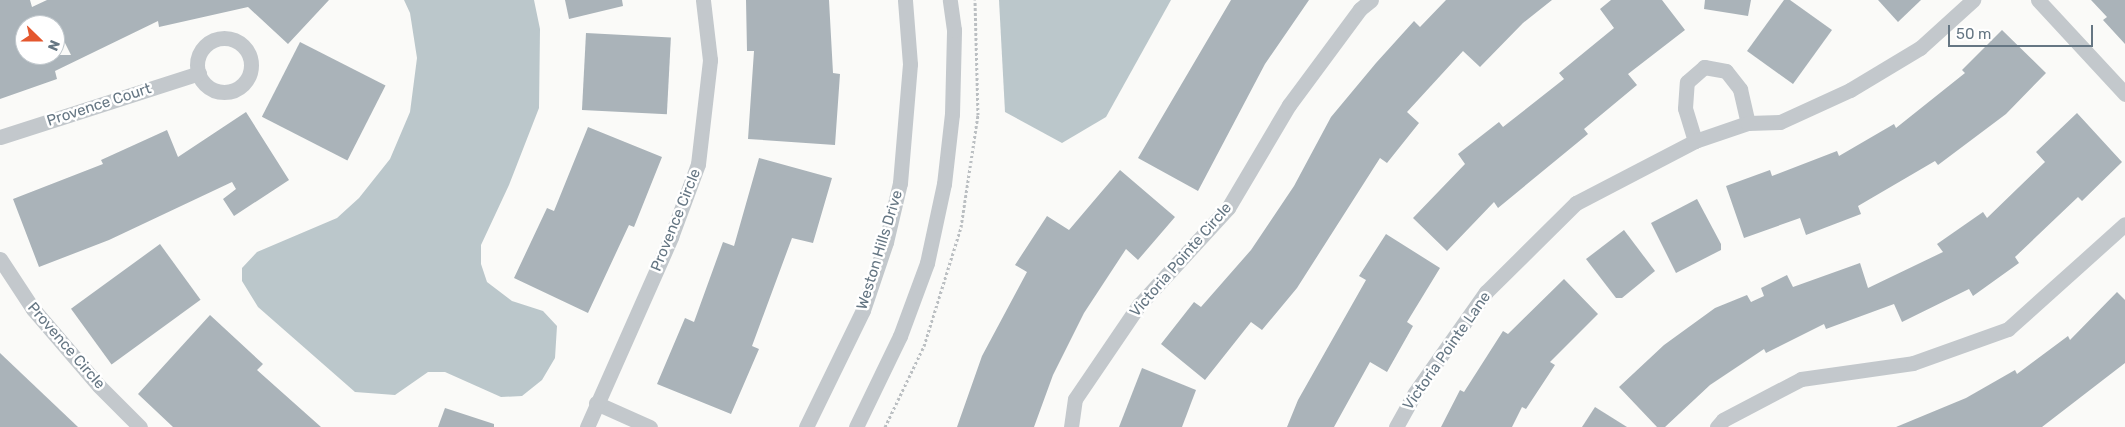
<!DOCTYPE html>
<style>
body{margin:0}
#map{position:relative;width:2125px;height:427px;overflow:hidden;background:#fafaf8;font-family:Rubik,sans-serif}
div>[style]{position:absolute}
.water>*{inset:0;background:#bbc7cb}
.building>*{inset:0;background:#aab3b9;transform-origin:0 0}
.path>*{height:3px;margin-top:-1.5px;transform-origin:0;background:repeating-linear-gradient(90deg,#bbbfc2 0 2.5px,transparent 0 5px)}
.street>*{height:15px;margin:-7.5px;padding:0 7.5px;transform-origin:7.5px;border-radius:7.5px;background:#c3c8cc}
.street>.ring{margin:-7.5px;padding:0;box-sizing:content-box;background:none;border:15px solid #c3c8cc;border-radius:50%}
span{translate:-50% -50%;white-space:nowrap;text-align:center;line-height:1.15;-webkit-text-stroke:5px #fff;paint-order:stroke}
.street-label{font-size:15px;color:#657683}
.north{position:absolute;left:15px;top:15px;width:50px;height:50px;box-sizing:border-box;background:#fff;border:1px solid #c1c8cd;border-radius:50%;rotate:112deg;font-size:14px;font-weight:700;line-height:20px;text-align:center;color:#657683}
.north::after{content:'';display:block;margin:auto;width:18px;height:22px;background:#e4572e;clip-path:polygon(50% 0,100% 100%,50% 72%,0 100%)}
.scale{position:absolute;left:1948px;top:25px;width:145px;height:22px;box-sizing:border-box;border:2px solid #657683;border-top:0;padding-left:6px;font-size:15px;line-height:18px;white-space:nowrap;color:#657683;-webkit-text-stroke:4px #fff;paint-order:stroke}
</style>
<div id="map">
<div class="water">
<i style="clip-path:polygon(404px 0,534px 0,540px 29px,539px 108px,509px 185px,481px 245px,481px 264px,487px 282px,512px 301px,543px 311px,557px 326px,555px 358px,542px 380px,522px 396px,501px 397px,445px 372px,428px 372px,395px 395px,355px 392px,258px 307px,242px 281px,242px 268px,257px 252px,337px 218px,359px 198px,390px 159px,410px 112px,417px 58px,410px 13px)"></i>
<i style="clip-path:polygon(999px 0,1171px 0,1106px 117px,1062px 143px,1005px 112px)"></i>
</div>
<div class="building">
<i style="clip-path:polygon(evenodd,0 0,30px 0,32px 7px,47px 0,329px 0,288px 44px,248px 7px,159px 27px,158px 21px,55px 71px,57px 79px,0 99px,0 0,25px 25px,56px 25px,71px 55px,25px 55px,25px 25px)"></i>
<i style="clip-path:polygon(565px 0,622px 0,623px 6px,569px 19px)"></i>
<i style="clip-path:polygon(746px 0,829px 0,833px 73px,840px 74px,835px 145px,748px 139px,754px 51px,747px 51px)"></i>
<i style="clip-path:polygon(1231px 0,1309px 0,1265px 64px,1198px 191px,1138px 158px)"></i>
<i style="clip-path:polygon(1446px 0,1552px 0,1523px 23px,1480px 67px,1463px 51px,1407px 112px,1419px 123px,1387px 163px,1380px 158px,1297px 288px,1262px 330px,1251px 322px,1205px 380px,1161px 344px,1194px 302px,1201px 307px,1251px 250px,1294px 186px,1331px 117px,1376px 63px,1414px 21px,1420px 27px)"></i>
<i style="clip-path:polygon(1611px 0,1662px 0,1685px 30px,1628px 74px,1637px 85px,1584px 129px,1588px 134px,1498px 208px,1494px 202px,1447px 251px,1413px 218px,1465px 164px,1458px 154px,1499px 122px,1503px 127px,1564px 79px,1559px 73px,1614px 28px,1600px 9px)"></i>
<i style="clip-path:polygon(1705px 0,1751px 0,1748px 16px,1704px 9px)"></i>
<i style="clip-path:polygon(1784px 0,1790px 0,1832px 30px,1793px 84px,1747px 51px)"></i>
<i style="clip-path:polygon(1878px 0,1921px 0,1898px 22px)"></i>
<i style="clip-path:polygon(2091px 0,2125px 0,2125px 44px,2103px 20px,2107px 17px)"></i>
<i style="clip-path:polygon(2002px 30px,2046px 73px,2006px 114px,1938px 165px,1935px 161px,1858px 206px,1861px 214px,1806px 235px,1800px 218px,1744px 238px,1726px 186px,1770px 170px,1772px 176px,1837px 151px,1839px 156px,1894px 124px,1896px 128px,1965px 73px,1962px 70px)"></i>
<i style="left:586px;top:33px;width:85px;height:77px;rotate:3deg"></i>
<i style="left:300px;top:42px;width:96px;height:84px;rotate:27deg"></i>
<i style="clip-path:polygon(246px 112px,289px 180px,234px 216px,223px 199px,236px 189px,232px 182px,109px 240px,39px 267px,13px 199px,103px 164px,101px 160px,167px 130px,178px 157px)"></i>
<i style="clip-path:polygon(2077px 113px,2122px 162px,2082px 201px,2078px 197px,2015px 257px,2019px 263px,1973px 296px,1969px 289px,1902px 322px,1894px 304px,1826px 329px,1824px 324px,1766px 353px,1764px 349px,1710px 385px,1665px 427px,1657px 427px,1619px 387px,1664px 345px,1715px 308px,1747px 295px,1751px 302px,1764px 296px,1761px 288px,1787px 275px,1793px 287px,1860px 263px,1868px 288px,1943px 252px,1937px 244px,1983px 212px,1987px 218px,2045px 162px,2036px 152px)"></i>
<i style="clip-path:polygon(588px 127px,662px 157px,634px 227px,629px 225px,588px 313px,514px 278px,547px 208px,554px 211px)"></i>
<i style="clip-path:polygon(759px 158px,832px 178px,813px 243px,792px 238px,752px 346px,759px 349px,731px 414px,657px 384px,685px 318px,694px 322px,723px 242px,734px 246px)"></i>
<i style="clip-path:polygon(1120px 170px,1175px 217px,1138px 260px,1126px 249px,1084px 313px,1053px 375px,1034px 427px,957px 427px,982px 356px,1027px 272px,1015px 265px,1047px 216px,1069px 230px)"></i>
<i style="clip-path:polygon(1697px 199px,1721px 244px,1721px 250px,1676px 273px,1651px 223px)"></i>
<i style="clip-path:polygon(1624px 230px,1655px 271px,1622px 298px,1616px 298px,1586px 259px)"></i>
<i style="clip-path:polygon(1386px 234px,1440px 268px,1407px 322px,1413px 326px,1387px 372px,1370px 362px,1334px 427px,1287px 427px,1298px 400px,1366px 280px,1359px 276px)"></i>
<i style="left:160px;top:244px;width:69px;height:110px;rotate:54deg"></i>
<i style="clip-path:polygon(1564px 279px,1598px 314px,1550px 362px,1555px 365px,1526px 409px,1522px 407px,1512px 427px,1441px 427px,1460px 390px,1464px 392px,1503px 331px,1508px 334px)"></i>
<i style="clip-path:polygon(2117px 292px,2125px 300px,2125px 363px,2042px 427px,1896px 427px,1966px 398px,2015px 370px,2017px 374px,2068px 336px,2070px 340px)"></i>
<i style="clip-path:polygon(210px 315px,263px 364px,257px 370px,321px 427px,173px 427px,138px 394px)"></i>
<i style="clip-path:polygon(0 353px,78px 427px,0 427px)"></i>
<i style="clip-path:polygon(1142px 368px,1196px 390px,1182px 427px,1119px 427px)"></i>
<i style="clip-path:polygon(1595px 407px,1627px 427px,1582px 427px)"></i>
<i style="clip-path:polygon(445px 408px,494px 424px,494px 427px,438px 427px)"></i>
</div>
<div class="path">
<i style="left:885px;top:427px;width:90px;rotate:-64.3deg"></i>
<i style="left:924px;top:346px;width:125px;rotate:-72.7deg"></i>
<i style="left:961px;top:227px;width:113px;rotate:-81.4deg"></i>
<i style="left:978px;top:115px;width:115px;rotate:-91.5deg"></i>
</div>
<div class="street">
<i style="left:2038px;top:0;width:128px;rotate:47.2deg"></i>
<i class="ring" style="left:197px;top:38px;width:39px;height:39px"></i>
<i style="left:0;top:137px;width:209px;rotate:-17.8deg"></i>
<i style="left:1695px;top:141px;width:34px;rotate:-107deg"></i>
<i style="left:1685px;top:108px;width:26px;rotate:-86deg"></i>
<i style="left:1687px;top:82px;width:23px;rotate:-41deg"></i>
<i style="left:1704px;top:67px;width:22px;rotate:10deg"></i>
<i style="left:1726px;top:71px;width:23px;rotate:52deg"></i>
<i style="left:1740px;top:89px;width:35px;rotate:77deg"></i>
<i style="left:0;top:259px;width:60px;rotate:56.6deg"></i>
<i style="left:33px;top:309px;width:101px;rotate:49.4deg"></i>
<i style="left:99px;top:386px;width:58px;rotate:45deg"></i>
<i style="left:596px;top:403px;width:59px;rotate:24deg"></i>
<i style="left:587px;top:427px;width:208px;rotate:-66.1deg"></i>
<i style="left:671px;top:237px;width:78px;rotate:-69.7deg"></i>
<i style="left:698px;top:164px;width:105px;rotate:-83.4deg"></i>
<i style="left:710px;top:60px;width:60px;rotate:-96.7deg"></i>
<i style="left:806px;top:427px;width:130px;rotate:-64deg"></i>
<i style="left:863px;top:310px;width:72px;rotate:-71.3deg"></i>
<i style="left:886px;top:242px;width:61px;rotate:-76.7deg"></i>
<i style="left:900px;top:183px;width:119px;rotate:-85.2deg"></i>
<i style="left:910px;top:64px;width:64px;rotate:-94.5deg"></i>
<i style="left:856px;top:427px;width:101px;rotate:-64.2deg"></i>
<i style="left:900px;top:336px;width:78px;rotate:-69.7deg"></i>
<i style="left:927px;top:263px;width:81px;rotate:-77.9deg"></i>
<i style="left:944px;top:184px;width:70px;rotate:-83.5deg"></i>
<i style="left:952px;top:114px;width:84px;rotate:-88.6deg"></i>
<i style="left:954px;top:30px;width:30px;rotate:-98deg"></i>
<i style="left:1071px;top:427px;width:28px;rotate:-82deg"></i>
<i style="left:1075px;top:399px;width:114px;rotate:-55.8deg"></i>
<i style="left:1139px;top:305px;width:132px;rotate:-47.5deg"></i>
<i style="left:1228px;top:208px;width:120px;rotate:-59.4deg"></i>
<i style="left:1289px;top:105px;width:119px;rotate:-53.5deg"></i>
<i style="left:1360px;top:9px;width:14px;rotate:-39deg"></i>
<i style="left:1396px;top:427px;width:38px;rotate:-61deg"></i>
<i style="left:1414px;top:394px;width:125px;rotate:-54.8deg"></i>
<i style="left:1486px;top:292px;width:127px;rotate:-44.7deg"></i>
<i style="left:1576px;top:203px;width:134px;rotate:-27.5deg"></i>
<i style="left:1695px;top:141px;width:56px;rotate:-18.8deg"></i>
<i style="left:1748px;top:123px;width:32px;rotate:-2deg"></i>
<i style="left:1780px;top:122px;width:77px;rotate:-24.6deg"></i>
<i style="left:1850px;top:90px;width:82px;rotate:-31deg"></i>
<i style="left:1920px;top:48px;width:72px;rotate:-42.2deg"></i>
<i style="left:1717px;top:427px;width:9px;rotate:-49deg"></i>
<i style="left:1723px;top:420px;width:88px;rotate:-27.7deg"></i>
<i style="left:1801px;top:379px;width:113px;rotate:-8.1deg"></i>
<i style="left:1913px;top:363px;width:101px;rotate:-19.7deg"></i>
<i style="left:2008px;top:329px;width:157px;rotate:-41.9deg"></i>
</div>
<div class="street-label">
<span style="left:99px;top:105px;rotate:-18deg">Provence Court</span>
<span style="left:676px;top:220px;rotate:-68deg">Provence Circle</span>
<span style="left:880px;top:250px;rotate:-73deg">Weston Hills Drive</span>
<span style="left:1181px;top:260px;rotate:-49deg">Victoria Pointe Circle</span>
<span style="left:66px;top:346px;rotate:49deg">Provence Circle</span>
<span style="left:1447px;top:351px;rotate:-55deg">Victoria Pointe Lane</span>
</div>
<div class="north">N</div>
<div class="scale">50 m</div>
</div>
